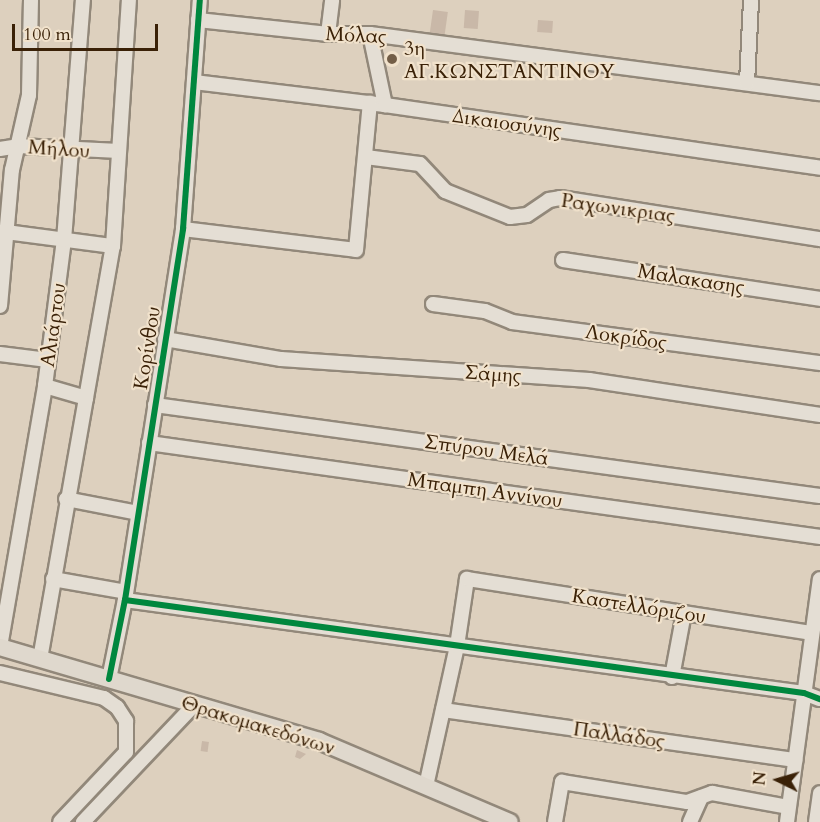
<!DOCTYPE html>
<meta charset="utf-8">
<style>
body{margin:0}
#map{position:relative;width:820px;height:822px;overflow:hidden;background:#ddd0be;font-family:Cardo,serif}
div>[style]{position:absolute}
.building>*{inset:0;background:#c9b8a8;transform-origin:0 0}
.roads{filter:drop-shadow(2px 0 #92887a) drop-shadow(-2px 0 #92887a) drop-shadow(0 2px #92887a) drop-shadow(0 -2px #92887a)}
.minor>*{height:14px;margin:-7px;padding:0 7px;transform-origin:7px;border-radius:7px;background:#e4ded4}
.major>*{height:16px;margin:-8px;padding:0 8px;transform-origin:8px;border-radius:8px;background:#dfd8cd}
.cycleway>*{height:6px;margin:-3px;padding:0 3px;transform-origin:3px;border-radius:3px;background:#00873e}
.dots>*{width:16px;height:16px;translate:-50% -50%;box-sizing:border-box;border:3px solid #f1e2cc;border-radius:50%}
span{translate:-50% -50%;white-space:nowrap;text-align:center;line-height:1.15;-webkit-text-stroke:4.5px #f1e2cc;paint-order:stroke}
.street-label{font-size:20px;color:#3a2107}
.poi-label{font-size:20px;color:#3a2107}
.left{translate:0 -50%;text-align:left}
.north{position:absolute;left:748px;top:750px;width:60px;height:60px;-webkit-text-stroke:4px #f1e2cc;paint-order:stroke;rotate:275deg;font-size:16px;font-weight:700;line-height:24px;text-align:center;color:#3a2107}
.north::after{content:'';display:block;margin:auto;width:21px;height:27px;background:#3a2107;clip-path:polygon(50% 0,100% 100%,50% 72%,0 100%)}
.scale{position:absolute;left:12px;top:24px;width:146px;height:27px;box-sizing:border-box;border:3px solid #3a2107;border-top:0;padding-left:8px;font-size:18px;line-height:21px;white-space:nowrap;color:#3a2107;-webkit-text-stroke:4px #f1e2cc;paint-order:stroke}
</style>
<div id="map">
<div class="building">
<i style="left:433px;top:10px;width:15px;height:26px;rotate:8deg"></i>
<i style="left:465px;top:10px;width:14px;height:18px;rotate:4deg"></i>
<i style="left:538px;top:20px;width:15px;height:12px;rotate:4deg"></i>
<i style="left:202px;top:741px;width:7px;height:10px;rotate:8deg"></i>
<i style="clip-path:polygon(297px 750px,306px 754px,300px 759px,295px 757px)"></i>
</div>
<div class="roads">
<div class="minor">
<i style="left:198px;top:20px;width:131px;rotate:6.1deg"></i>
<i style="left:328px;top:34px;width:42px"></i>
<i style="left:370px;top:34px;width:454px;rotate:7.5deg"></i>
<i style="left:328px;top:34px;width:34px;rotate:-83deg"></i>
<i style="left:370px;top:34px;width:73px;rotate:78.1deg"></i>
<i style="left:194px;top:82px;width:192px;rotate:6.9deg"></i>
<i style="left:385px;top:105px;width:440px;rotate:8.2deg"></i>
<i style="left:747px;top:83px;width:83px;rotate:-87.2deg"></i>
<i style="left:0;top:149px;width:18px;rotate:-9deg"></i>
<i style="left:18px;top:146px;width:101px;rotate:2.8deg"></i>
<i style="left:366px;top:157px;width:54px;rotate:7.4deg"></i>
<i style="left:420px;top:164px;width:37px;rotate:47deg"></i>
<i style="left:445px;top:191px;width:70px;rotate:21.8deg"></i>
<i style="left:510px;top:217px;width:17px;rotate:-7deg"></i>
<i style="left:527px;top:215px;width:27px;rotate:-34deg"></i>
<i style="left:549px;top:200px;width:11px;rotate:-10deg"></i>
<i style="left:560px;top:198px;width:263px;rotate:9deg"></i>
<i style="left:183px;top:229px;width:174px;rotate:6.9deg"></i>
<i style="left:356px;top:250px;width:148px;rotate:-84.6deg"></i>
<i style="left:6px;top:232px;width:108px;rotate:7.5deg"></i>
<i style="left:563px;top:260px;width:260px;rotate:8.6deg"></i>
<i style="left:433px;top:304px;width:52px;rotate:7.7deg"></i>
<i style="left:485px;top:311px;width:29px;rotate:22deg"></i>
<i style="left:512px;top:322px;width:311px;rotate:7.6deg"></i>
<i style="left:0;top:306px;width:137px;rotate:-85deg"></i>
<i style="left:12px;top:170px;width:77px;rotate:-77.2deg"></i>
<i style="left:29px;top:95px;width:95px;rotate:-88.8deg"></i>
<i style="left:165px;top:339px;width:118px;rotate:9.8deg"></i>
<i style="left:281px;top:359px;width:309px;rotate:3.9deg"></i>
<i style="left:589px;top:380px;width:234px;rotate:8.6deg"></i>
<i style="left:0;top:354px;width:48px;rotate:7.1deg"></i>
<i style="left:45px;top:386px;width:43px;rotate:16.3deg"></i>
<i style="left:155px;top:405px;width:671px;rotate:7.79deg"></i>
<i style="left:149px;top:443px;width:678px;rotate:7.97deg"></i>
<i style="left:66px;top:499px;width:73px;rotate:11deg"></i>
<i style="left:53px;top:579px;width:74px;rotate:10.1deg"></i>
<i style="left:125px;top:600px;width:685px;rotate:7.8deg"></i>
<i style="left:804px;top:693px;width:17px;rotate:21deg"></i>
<i style="left:0;top:647px;width:265px;rotate:-80.2deg"></i>
<i style="left:45px;top:386px;width:147px;rotate:-82.6deg"></i>
<i style="left:64px;top:240px;width:241px;rotate:-85.5deg"></i>
<i style="left:40px;top:659px;width:419px;rotate:-80deg"></i>
<i style="left:113px;top:246px;width:247px;rotate:-86.3deg"></i>
<i style="left:0;top:673px;width:107px;rotate:13.5deg"></i>
<i style="left:104px;top:698px;width:16px;rotate:35deg"></i>
<i style="left:117px;top:707px;width:17px;rotate:57deg"></i>
<i style="left:126px;top:721px;width:31px;rotate:90deg"></i>
<i style="left:126px;top:752px;width:96px;rotate:133.3deg"></i>
<i style="left:672px;top:677px;width:65px;rotate:-79.4deg"></i>
<i style="left:109px;top:679px;width:81px;rotate:-78.6deg"></i>
<i style="left:125px;top:600px;width:376px;rotate:-81.1deg"></i>
<i style="left:183px;top:229px;width:230px;rotate:-85.8deg"></i>
<i style="left:443px;top:710px;width:356px;rotate:8.1deg"></i>
<i style="left:426px;top:786px;width:143px;rotate:-77.5deg"></i>
<i style="left:457px;top:646px;width:68px;rotate:-81.5deg"></i>
<i style="left:467px;top:579px;width:349px;rotate:8.9deg"></i>
<i style="left:83px;top:822px;width:161px;rotate:-46.5deg"></i>
<i style="left:555px;top:822px;width:41px;rotate:-80.1deg"></i>
<i style="left:562px;top:782px;width:127px;rotate:9.1deg"></i>
<i style="left:687px;top:802px;width:27px;rotate:-20deg"></i>
<i style="left:712px;top:793px;width:77px;rotate:10.4deg"></i>
<i style="left:690px;top:822px;width:27px;rotate:-66deg"></i>
<i style="left:787px;top:822px;width:245px;rotate:-82.3deg"></i>
<i style="left:816px;top:822px;width:29px;rotate:-82deg"></i>
</div>
<div class="major">
<i style="left:0;top:647px;width:333px;rotate:16.4deg"></i>
<i style="left:319px;top:741px;width:207px;rotate:23deg"></i>
</div>
</div>
<div class="cycleway">
<i style="left:125px;top:600px;width:685px;rotate:7.8deg"></i>
<i style="left:804px;top:693px;width:17px;rotate:21deg"></i>
<i style="left:109px;top:679px;width:81px;rotate:-78.6deg"></i>
<i style="left:125px;top:600px;width:376px;rotate:-81.1deg"></i>
<i style="left:183px;top:229px;width:230px;rotate:-85.8deg"></i>
</div>
<div class="dots">
<i style="left:392px;top:59px;background:#735e47"></i>
</div>
<div class="street-label">
<span style="left:356px;top:35px;rotate:3deg">Μόλας</span>
<span style="left:507px;top:123px;rotate:8deg">Δικαιοσύνης</span>
<span style="left:59px;top:149px;rotate:4deg">Μήλου</span>
<span style="left:618px;top:208px;rotate:8deg">Ραχωνικριας</span>
<span style="left:691px;top:279px;rotate:9deg">Μαλακασης</span>
<span style="left:53px;top:325px;rotate:-82deg">Αλιάρτου</span>
<span style="left:626px;top:337px;rotate:8deg">Λοκρίδος</span>
<span style="left:147px;top:348px;rotate:-81deg">Κορίνθου</span>
<span style="left:493px;top:374px;rotate:4deg">Σάμης</span>
<span style="left:487px;top:450px;rotate:8deg">Σπύρου Μελά</span>
<span style="left:485px;top:490px;rotate:8deg">Μπαμπη Αννίνου</span>
<span style="left:639px;top:606px;rotate:9deg">Καστελλόριζου</span>
<span style="left:258px;top:725px;rotate:17deg">Θρακομακεδόνων</span>
<span style="left:619px;top:735px;rotate:8deg">Παλλάδος</span>
</div>
<div class="poi-label">
<span class="left" style="left:404px;top:60px">3η<br>ΑΓ.ΚΩΝΣΤΑΝΤΙΝΟΥ</span>
</div>
<div class="north">N</div>
<div class="scale">100 m</div>
</div>
